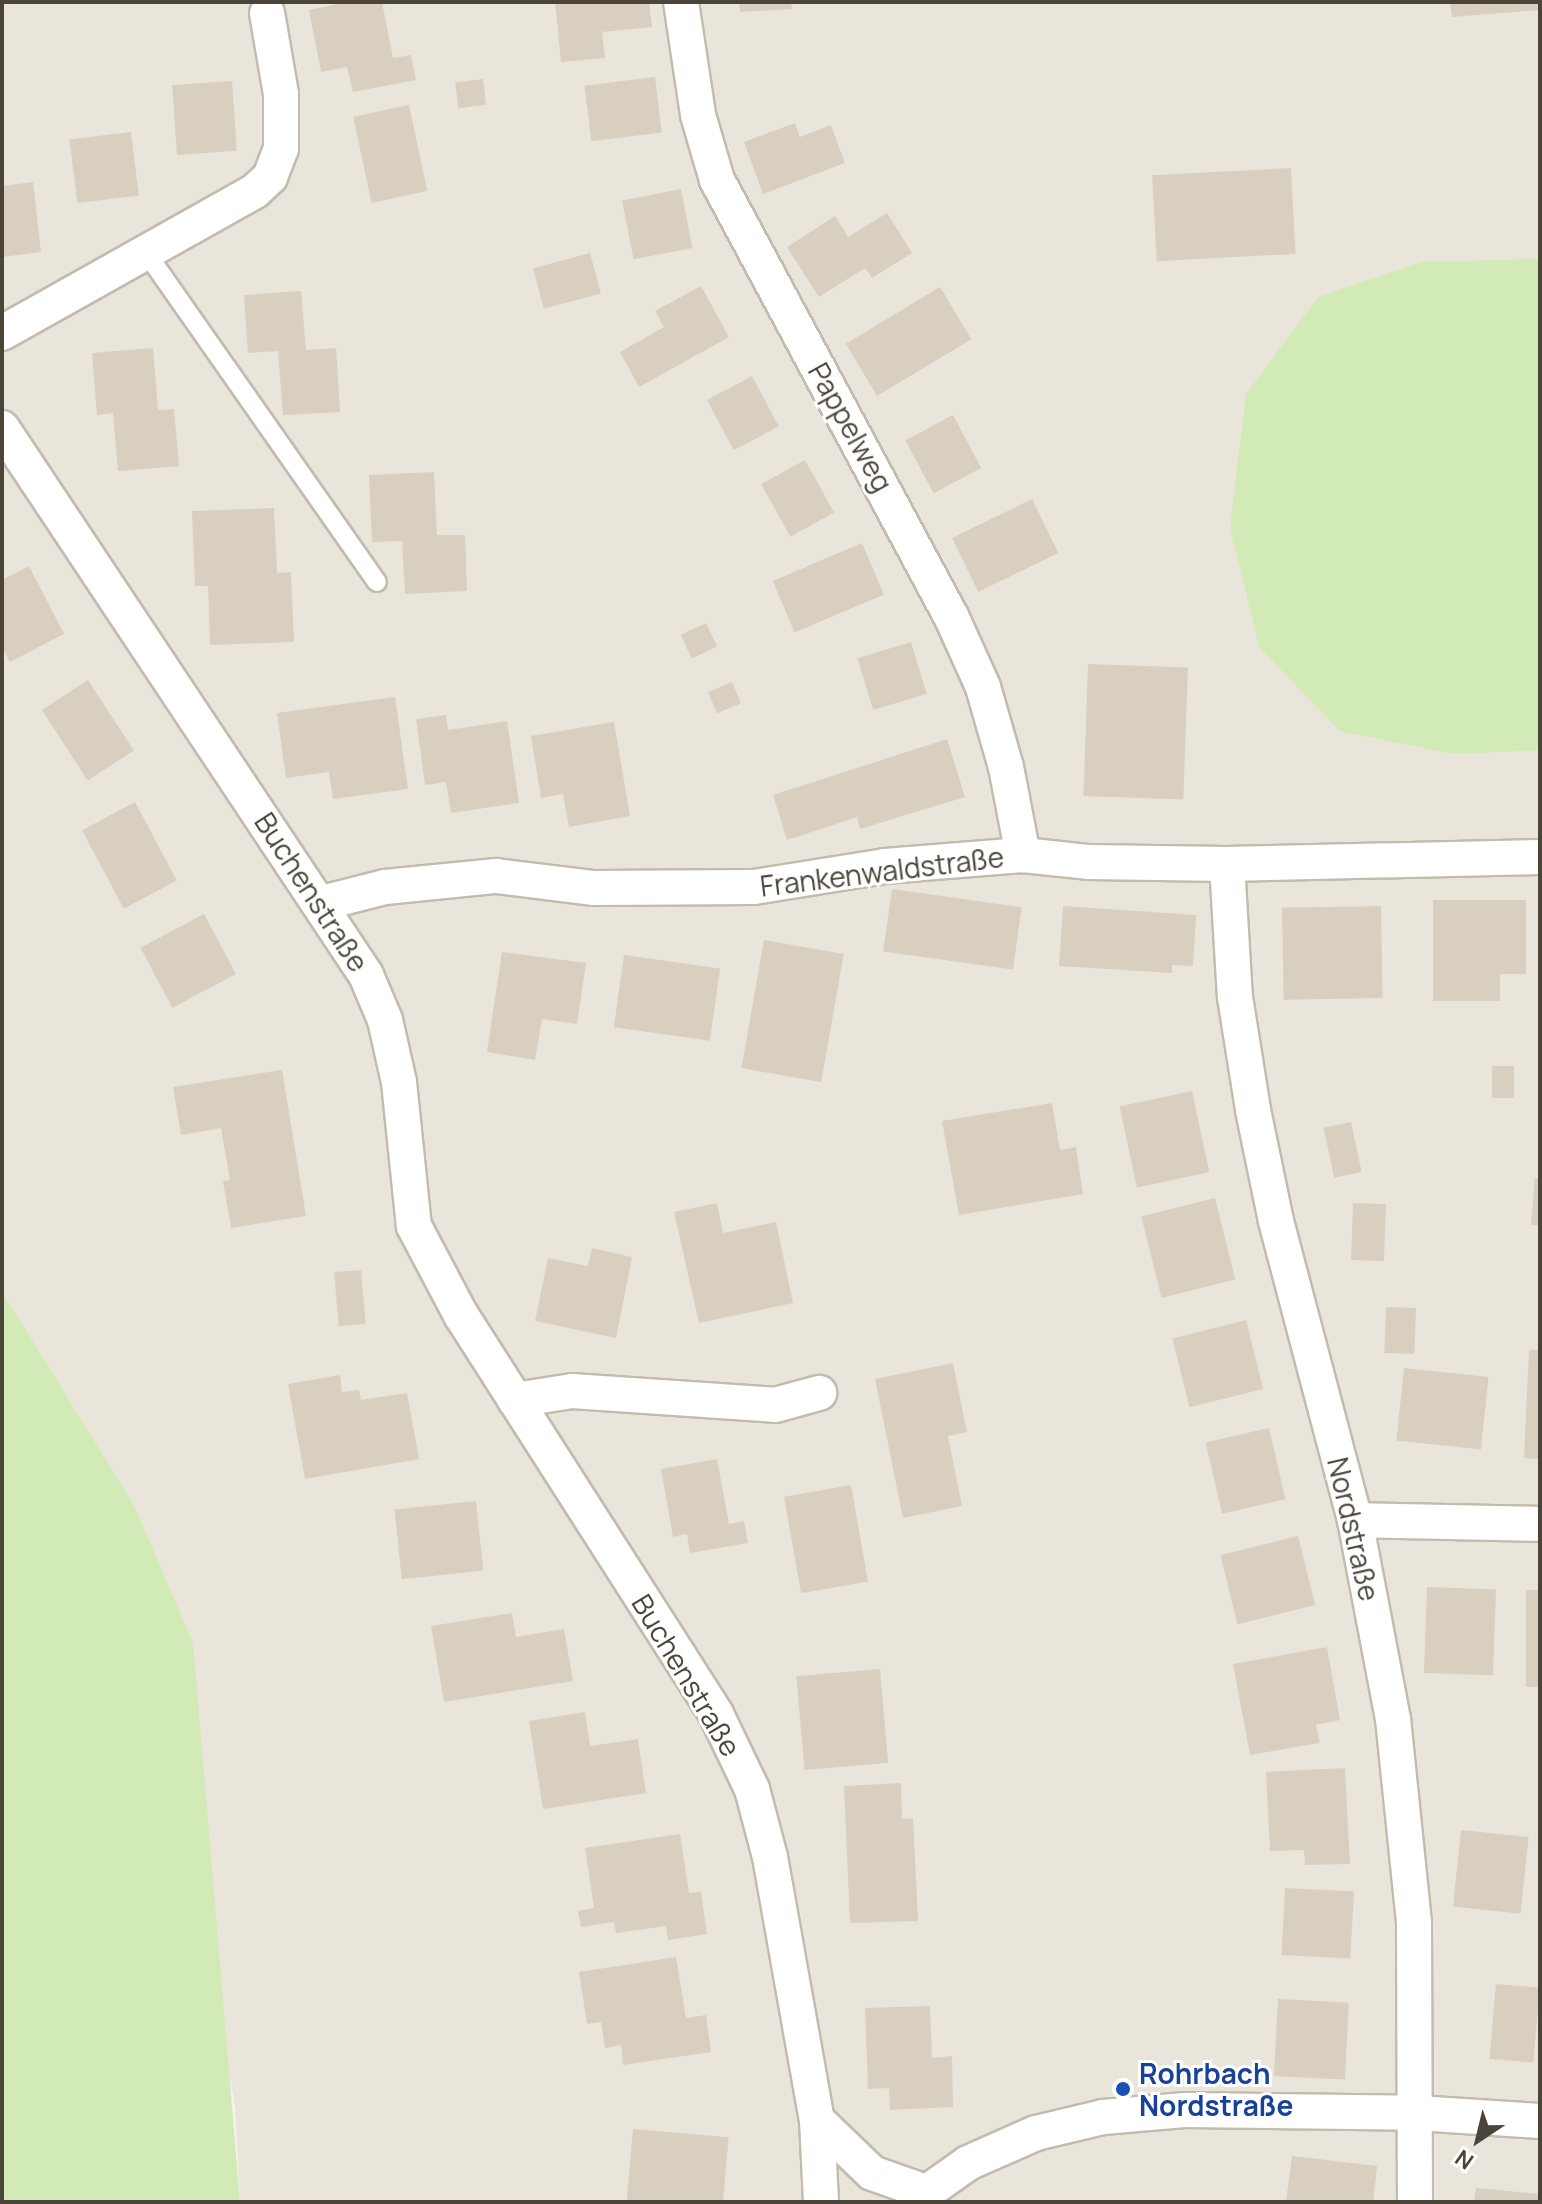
<!DOCTYPE html>
<meta charset="utf-8">
<style>
body{margin:0}
#map{position:relative;width:1542px;height:2204px;overflow:hidden;background:#f6f3ec;font-family:Manrope,sans-serif}
div>[style]{position:absolute}
.residential>*{inset:0;background:#eae5da}
.green>*{inset:0;background:#d2eab5}
.building>*{inset:0;background:#d8cfc1;transform-origin:0 0}
.roads{filter:drop-shadow(2px 0 #c2bbae) drop-shadow(-2px 0 #c2bbae) drop-shadow(0 2px #c2bbae) drop-shadow(0 -2px #c2bbae)}
.lane>*{height:18px;margin:-9px;padding:0 9px;transform-origin:9px;border-radius:9px;background:#fff}
.street>*{height:34px;margin:-17px;padding:0 17px;transform-origin:17px;border-radius:17px;background:#fff}
.dots>*{width:22px;height:22px;translate:-50% -50%;box-sizing:border-box;border:4px solid #fff;border-radius:50%}
span{translate:-50% -50%;white-space:nowrap;text-align:center;line-height:1.15;-webkit-text-stroke:6px #fff;paint-order:stroke}
.street-label{font-size:28px;color:#4b4439}
.transit-label{font-size:28px;color:#164399;font-weight:700}
.left{translate:0 -50%;text-align:left}
.frame{position:absolute;inset:0;border:4px solid #4b4439;pointer-events:none}
.north{position:absolute;left:1438px;top:2100px;width:80px;height:80px;-webkit-text-stroke:6px #fff;paint-order:stroke;rotate:215deg;font-size:22px;font-weight:700;line-height:32px;text-align:center;color:#4b4439}
.north::after{content:'';display:block;margin:auto;width:28px;height:36px;background:#4b4439;clip-path:polygon(50% 0,100% 100%,50% 72%,0 100%)}
</style>
<div id="map">
<div class="residential">
<i style="clip-path:polygon(2px 2px,1540px 2px,1540px 2202px,240px 2202px,235px 2107px,134px 1505px,2px 1291px)"></i>
</div>
<div class="green">
<i style="clip-path:polygon(1540px 259px,1540px 750px,1453px 754px,1340px 731px,1259px 647px,1230px 527px,1246px 394px,1318px 297px,1423px 262px)"></i>
<i style="clip-path:polygon(2px 1291px,134px 1505px,193px 1643px,240px 2202px,2px 2202px)"></i>
</div>
<div class="building">
<i style="clip-path:polygon(348px 2px,382px 2px,393px 58px,411px 55px,416px 80px,353px 92px,347px 67px,321px 72px,309px 10px)"></i>
<i style="clip-path:polygon(555px 2px,649px 2px,652px 27px,602px 32px,605px 58px,561px 62px)"></i>
<i style="clip-path:polygon(739px 2px,791px 2px,792px 9px,740px 12px)"></i>
<i style="clip-path:polygon(1450px 2px,1540px 2px,1540px 10px,1452px 17px)"></i>
<i style="left:655px;top:77px;width:56px;height:71px;rotate:83deg"></i>
<i style="left:483px;top:79px;width:26px;height:28px;rotate:83deg"></i>
<i style="left:232px;top:81px;width:70px;height:60px;rotate:86deg"></i>
<i style="left:409px;top:105px;width:88px;height:57px;rotate:78deg"></i>
<i style="clip-path:polygon(795px 123px,800px 137px,831px 125px,845px 163px,763px 194px,744px 142px)"></i>
<i style="left:131px;top:132px;width:64px;height:62px;rotate:83deg"></i>
<i style="left:1291px;top:168px;width:86px;height:139px;rotate:87deg"></i>
<i style="clip-path:polygon(33px 182px,41px 252px,2px 257px,2px 186px)"></i>
<i style="left:681px;top:189px;width:60px;height:60px;rotate:79deg"></i>
<i style="clip-path:polygon(887px 213px,912px 253px,872px 278px,865px 268px,819px 297px,787px 247px,835px 216px,848px 237px)"></i>
<i style="left:590px;top:253px;width:42px;height:59px;rotate:75deg"></i>
<i style="clip-path:polygon(701px 286px,729px 337px,639px 387px,620px 352px,664px 327px,655px 311px)"></i>
<i style="left:940px;top:287px;width:61px;height:110px;rotate:59deg"></i>
<i style="clip-path:polygon(301px 291px,306px 350px,336px 348px,340px 412px,283px 415px,278px 351px,248px 353px,244px 295px)"></i>
<i style="clip-path:polygon(153px 348px,158px 410px,174px 409px,179px 466px,118px 471px,113px 413px,97px 415px,92px 353px)"></i>
<i style="left:752px;top:376px;width:57px;height:51px;rotate:62deg"></i>
<i style="left:953px;top:415px;width:60px;height:54px;rotate:62deg"></i>
<i style="left:805px;top:460px;width:60px;height:50px;rotate:61deg"></i>
<i style="clip-path:polygon(434px 472px,437px 535px,465px 535px,467px 591px,405px 594px,402px 541px,372px 542px,369px 475px)"></i>
<i style="left:1032px;top:499px;width:60px;height:89px;rotate:64deg"></i>
<i style="clip-path:polygon(274px 508px,277px 573px,291px 572px,294px 642px,210px 645px,208px 586px,195px 586px,192px 511px)"></i>
<i style="left:862px;top:543px;width:56px;height:97px;rotate:67deg"></i>
<i style="clip-path:polygon(29px 566px,64px 634px,10px 662px,2px 647px,2px 580px)"></i>
<i style="left:706px;top:623px;width:26px;height:28px;rotate:65deg"></i>
<i style="left:911px;top:642px;width:54px;height:56px;rotate:73deg"></i>
<i style="left:1088px;top:664px;width:100px;height:132px;rotate:2deg"></i>
<i style="left:88px;top:680px;width:84px;height:55px;rotate:57deg"></i>
<i style="left:732px;top:682px;width:23px;height:26px;rotate:67deg"></i>
<i style="clip-path:polygon(395px 697px,408px 789px,333px 799px,329px 772px,286px 778px,277px 713px)"></i>
<i style="clip-path:polygon(446px 715px,448px 730px,507px 721px,519px 803px,451px 813px,446px 782px,425px 785px,416px 719px)"></i>
<i style="clip-path:polygon(614px 722px,630px 816px,569px 827px,563px 794px,541px 798px,531px 736px)"></i>
<i style="clip-path:polygon(947px 739px,965px 797px,860px 829px,857px 817px,787px 840px,773px 795px)"></i>
<i style="left:135px;top:802px;width:89px;height:60px;rotate:62deg"></i>
<i style="left:892px;top:889px;width:131px;height:63px;rotate:8deg"></i>
<i style="clip-path:polygon(1433px 900px,1526px 900px,1526px 974px,1500px 974px,1500px 1001px,1433px 1001px)"></i>
<i style="clip-path:polygon(1063px 906px,1196px 915px,1193px 966px,1172px 965px,1172px 973px,1059px 966px)"></i>
<i style="left:1381px;top:906px;width:92px;height:99px;rotate:89deg"></i>
<i style="left:204px;top:914px;width:68px;height:72px;rotate:62deg"></i>
<i style="left:764px;top:940px;width:81px;height:130px;rotate:10deg"></i>
<i style="clip-path:polygon(502px 952px,586px 963px,577px 1024px,542px 1019px,535px 1060px,487px 1052px)"></i>
<i style="left:624px;top:955px;width:97px;height:73px;rotate:8deg"></i>
<i style="left:1492px;top:1066px;width:22px;height:32px"></i>
<i style="clip-path:polygon(282px 1070px,306px 1216px,231px 1228px,223px 1181px,230px 1180px,221px 1128px,181px 1135px,173px 1087px)"></i>
<i style="left:1192px;top:1091px;width:83px;height:74px;rotate:78deg"></i>
<i style="clip-path:polygon(1052px 1103px,1060px 1150px,1076px 1147px,1083px 1194px,959px 1215px,942px 1121px)"></i>
<i style="left:1351px;top:1122px;width:51px;height:28px;rotate:78deg"></i>
<i style="clip-path:polygon(1535px 1178px,1540px 1179px,1540px 1225px,1531px 1225px)"></i>
<i style="left:1215px;top:1198px;width:84px;height:76px;rotate:76deg"></i>
<i style="clip-path:polygon(717px 1203px,723px 1233px,776px 1222px,793px 1303px,699px 1323px,674px 1212px)"></i>
<i style="left:1353px;top:1203px;width:33px;height:57px;rotate:2deg"></i>
<i style="clip-path:polygon(592px 1248px,632px 1257px,616px 1338px,535px 1321px,548px 1258px,588px 1266px)"></i>
<i style="left:361px;top:1270px;width:54px;height:27px;rotate:85deg"></i>
<i style="left:1386px;top:1307px;width:30px;height:46px;rotate:2deg"></i>
<i style="left:1246px;top:1320px;width:71px;height:76px;rotate:76deg"></i>
<i style="clip-path:polygon(1529px 1350px,1540px 1350px,1540px 1459px,1524px 1458px)"></i>
<i style="clip-path:polygon(953px 1363px,967px 1432px,948px 1436px,962px 1506px,903px 1518px,875px 1379px)"></i>
<i style="left:1404px;top:1368px;width:85px;height:73px;rotate:6deg"></i>
<i style="clip-path:polygon(340px 1375px,342px 1392px,359px 1390px,361px 1400px,407px 1393px,419px 1459px,305px 1479px,288px 1384px)"></i>
<i style="left:1269px;top:1428px;width:73px;height:65px;rotate:77deg"></i>
<i style="clip-path:polygon(717px 1459px,729px 1524px,744px 1521px,748px 1543px,690px 1553px,687px 1534px,673px 1537px,661px 1469px)"></i>
<i style="left:851px;top:1485px;width:98px;height:68px;rotate:80deg"></i>
<i style="left:476px;top:1501px;width:70px;height:82px;rotate:84deg"></i>
<i style="left:1298px;top:1536px;width:71px;height:80px;rotate:76deg"></i>
<i style="left:1427px;top:1587px;width:69px;height:86px;rotate:2deg"></i>
<i style="left:1526px;top:1590px;width:14px;height:97px"></i>
<i style="clip-path:polygon(512px 1613px,516px 1637px,564px 1629px,573px 1681px,444px 1702px,431px 1626px)"></i>
<i style="clip-path:polygon(1327px 1647px,1340px 1720px,1316px 1725px,1320px 1743px,1250px 1755px,1233px 1664px)"></i>
<i style="left:880px;top:1669px;width:94px;height:84px;rotate:85deg"></i>
<i style="clip-path:polygon(585px 1712px,590px 1746px,638px 1739px,646px 1793px,543px 1809px,529px 1721px)"></i>
<i style="clip-path:polygon(1345px 1768px,1350px 1864px,1305px 1865px,1304px 1850px,1270px 1851px,1266px 1772px)"></i>
<i style="clip-path:polygon(901px 1783px,902px 1819px,913px 1818px,918px 1921px,850px 1923px,844px 1786px)"></i>
<i style="left:1461px;top:1830px;width:68px;height:77px;rotate:6deg"></i>
<i style="clip-path:polygon(680px 1834px,689px 1893px,701px 1892px,707px 1934px,668px 1940px,666px 1926px,616px 1933px,614px 1922px,581px 1927px,578px 1911px,594px 1908px,585px 1848px)"></i>
<i style="left:1285px;top:1888px;width:69px;height:67px;rotate:3deg"></i>
<i style="clip-path:polygon(676px 1957px,686px 2018px,706px 2015px,711px 2052px,623px 2065px,621px 2045px,605px 2048px,601px 2022px,587px 2024px,579px 1972px)"></i>
<i style="left:1496px;top:1984px;width:44px;height:75px;rotate:5deg"></i>
<i style="left:1278px;top:1999px;width:71px;height:77px;rotate:3deg"></i>
<i style="clip-path:polygon(930px 2006px,932px 2058px,952px 2056px,953px 2107px,890px 2110px,889px 2088px,868px 2089px,865px 2008px)"></i>
<i style="left:633px;top:2129px;width:96px;height:72px;rotate:5deg"></i>
<i style="clip-path:polygon(1292px 2156px,1377px 2166px,1373px 2202px,1286px 2202px)"></i>
<i style="clip-path:polygon(1476px 2188px,1540px 2194px,1540px 2202px,1474px 2202px)"></i>
</div>
<div class="roads">
<div class="lane">
<i style="left:145px;top:251px;width:404px;rotate:55deg"></i>
</div>
<div class="street">
<i style="left:681px;top:2px;width:114px;rotate:81.4deg"></i>
<i style="left:698px;top:115px;width:68px;rotate:73.7deg"></i>
<i style="left:717px;top:180px;width:495px;rotate:61.8deg"></i>
<i style="left:951px;top:616px;width:78px;rotate:65.7deg"></i>
<i style="left:983px;top:687px;width:83px;rotate:74deg"></i>
<i style="left:1006px;top:767px;width:90px;rotate:79.1deg"></i>
<i style="left:2px;top:333px;width:290px;rotate:-29.3deg"></i>
<i style="left:255px;top:191px;width:21px;rotate:-43deg"></i>
<i style="left:270px;top:177px;width:30px;rotate:-69deg"></i>
<i style="left:281px;top:149px;width:55px;rotate:-90deg"></i>
<i style="left:281px;top:94px;width:82px;rotate:-99.8deg"></i>
<i style="left:2px;top:428px;width:657px;rotate:56.36deg"></i>
<i style="left:366px;top:975px;width:49px;rotate:67.1deg"></i>
<i style="left:385px;top:1020px;width:64px;rotate:77.3deg"></i>
<i style="left:399px;top:1082px;width:145px;rotate:84.1deg"></i>
<i style="left:414px;top:1226px;width:101px;rotate:62.2deg"></i>
<i style="left:461px;top:1315px;width:474px;rotate:57.4deg"></i>
<i style="left:716px;top:1714px;width:83px;rotate:64.4deg"></i>
<i style="left:752px;top:1789px;width:70px;rotate:75.2deg"></i>
<i style="left:770px;top:1857px;width:267px;rotate:79.9deg"></i>
<i style="left:817px;top:2120px;width:82px;rotate:87.2deg"></i>
<i style="left:1227px;top:864px;width:133px;rotate:86.6deg"></i>
<i style="left:1235px;top:997px;width:114px;rotate:80.9deg"></i>
<i style="left:1253px;top:1110px;width:113px;rotate:78.3deg"></i>
<i style="left:1276px;top:1221px;width:309px;rotate:75.2deg"></i>
<i style="left:1355px;top:1520px;width:203px;rotate:79.2deg"></i>
<i style="left:1393px;top:1719px;width:205px;rotate:84.1deg"></i>
<i style="left:1414px;top:1923px;width:279px;rotate:89.8deg"></i>
<i style="left:322px;top:903px;width:65px;rotate:-14.3deg"></i>
<i style="left:385px;top:887px;width:112px;rotate:-5.7deg"></i>
<i style="left:496px;top:876px;width:99px;rotate:7deg"></i>
<i style="left:594px;top:888px;width:160px;rotate:-0.4deg"></i>
<i style="left:754px;top:887px;width:133px;rotate:-9.1deg"></i>
<i style="left:885px;top:866px;width:138px;rotate:-4.6deg"></i>
<i style="left:1023px;top:855px;width:65px;rotate:6.1deg"></i>
<i style="left:1088px;top:862px;width:139px;rotate:0.8deg"></i>
<i style="left:1227px;top:864px;width:313px;rotate:-1.3deg"></i>
<i style="left:515px;top:1400px;width:58px;rotate:-9deg"></i>
<i style="left:572px;top:1391px;width:203px;rotate:3.9deg"></i>
<i style="left:775px;top:1405px;width:46px;rotate:-15.3deg"></i>
<i style="left:1355px;top:1520px;width:185px;rotate:1.2deg"></i>
<i style="left:817px;top:2120px;width:76px;rotate:43.9deg"></i>
<i style="left:872px;top:2173px;width:54px;rotate:19.4deg"></i>
<i style="left:913px;top:2202px;width:67px;rotate:-35.3deg"></i>
<i style="left:968px;top:2163px;width:74px;rotate:-23.8deg"></i>
<i style="left:1036px;top:2133px;width:69px;rotate:-13.4deg"></i>
<i style="left:1103px;top:2117px;width:82px;rotate:-4.9deg"></i>
<i style="left:1185px;top:2110px;width:232px;rotate:0.7deg"></i>
<i style="left:1417px;top:2113px;width:123px;rotate:3.7deg"></i>
</div>
</div>
<div class="dots">
<i style="left:1123px;top:2089px;background:#1a4fb4"></i>
</div>
<div class="street-label">
<span style="left:851px;top:427px;rotate:61deg">Pappelweg</span>
<span style="left:882px;top:871px;rotate:-7deg">Frankenwaldstraße</span>
<span style="left:312px;top:892px;rotate:57deg">Buchenstraße</span>
<span style="left:1354px;top:1529px;rotate:77deg">Nordstraße</span>
<span style="left:687px;top:1675px;rotate:59deg">Buchenstraße</span>
</div>
<div class="transit-label">
<span class="left" style="left:1139px;top:2089px">Rohrbach<br>Nordstraße</span>
</div>
<div class="frame"></div>
<div class="north">N</div>
</div>
